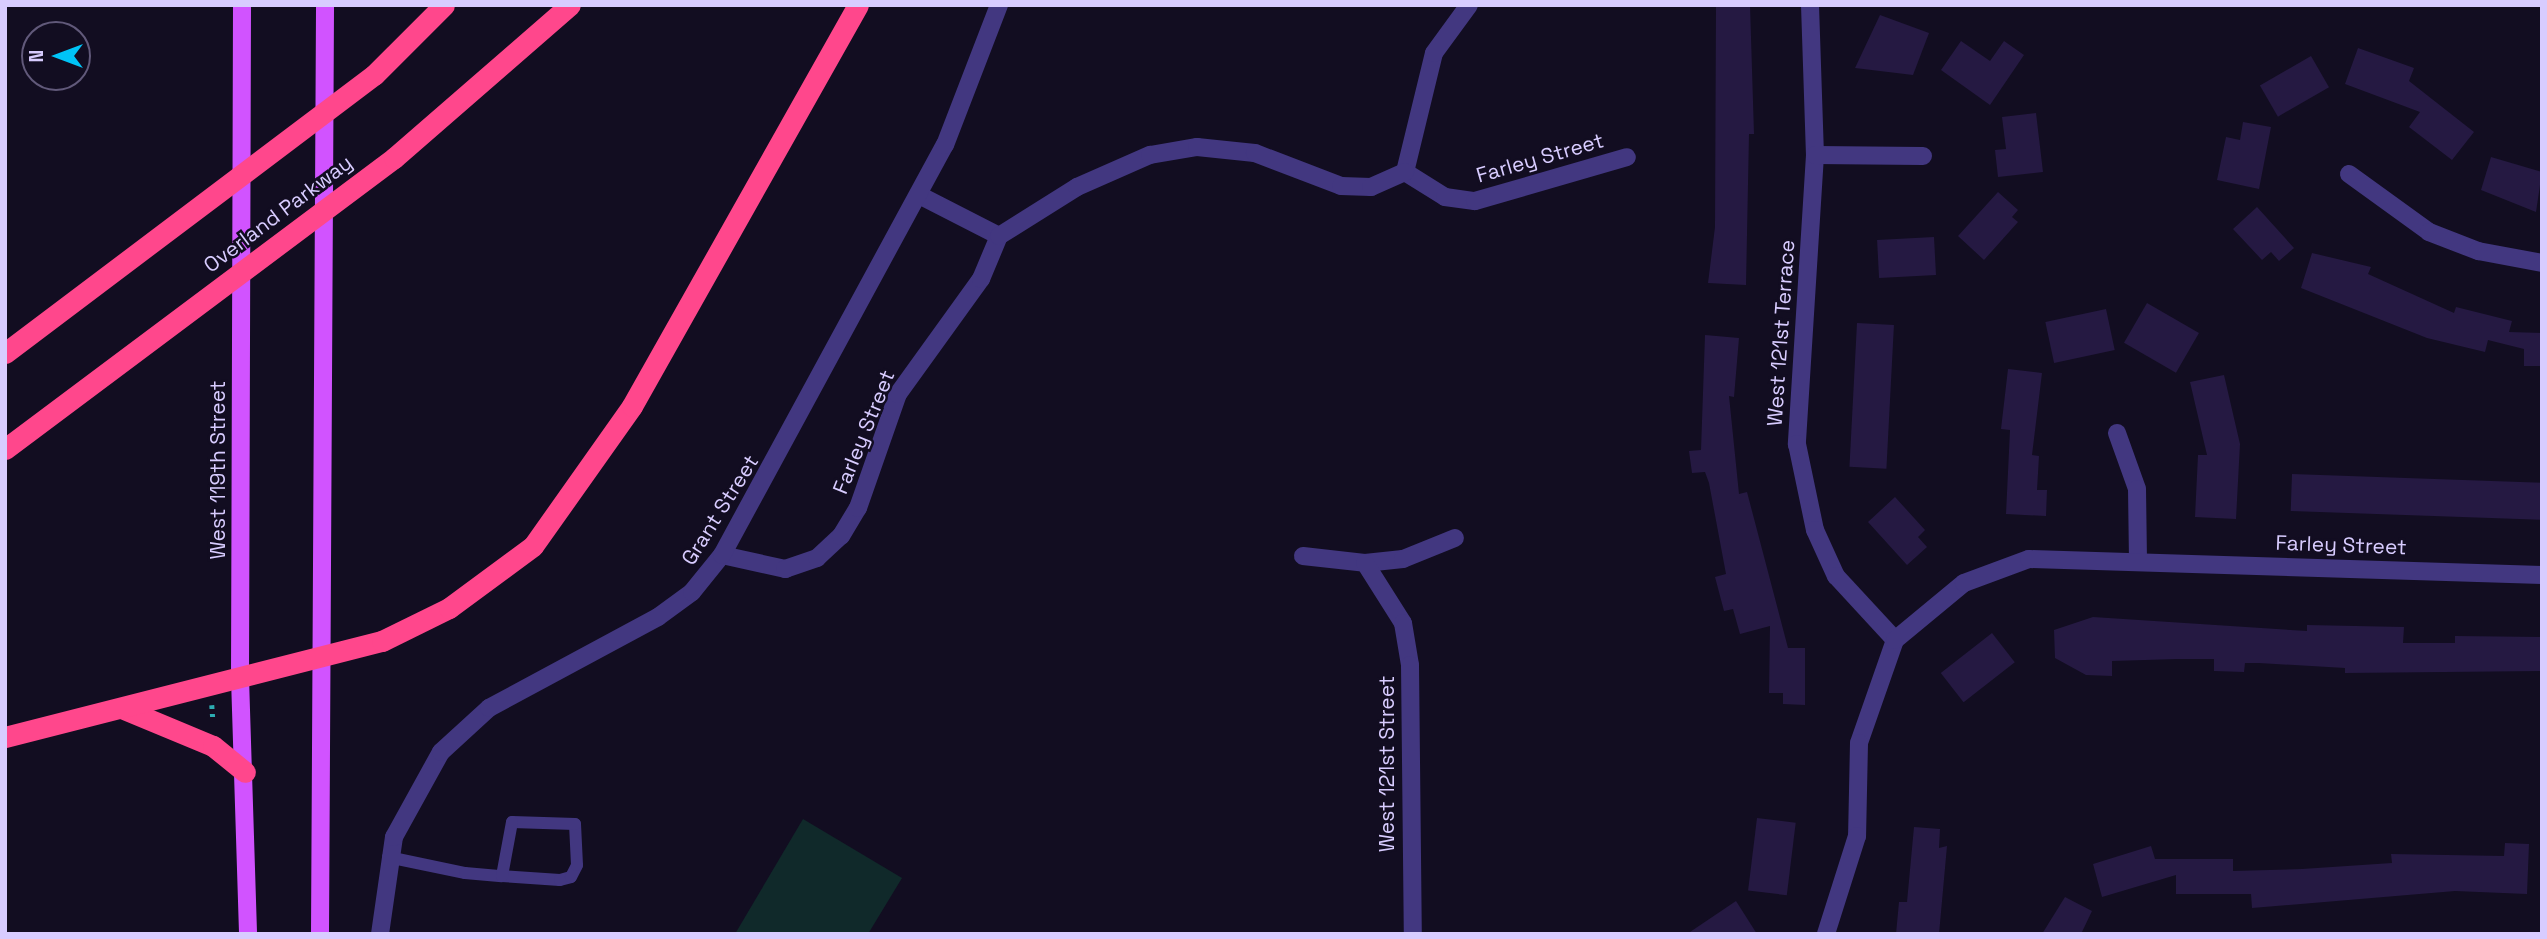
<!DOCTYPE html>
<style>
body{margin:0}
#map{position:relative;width:2547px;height:939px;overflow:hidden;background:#120d21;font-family:"Space Grotesk",sans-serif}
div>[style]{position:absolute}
.green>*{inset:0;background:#10292a}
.building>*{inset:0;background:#251942;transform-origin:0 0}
.path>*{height:4.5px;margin-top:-2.25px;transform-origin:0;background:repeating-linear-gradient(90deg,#2dacb2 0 3.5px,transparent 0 8.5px)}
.service>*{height:12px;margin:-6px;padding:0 6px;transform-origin:6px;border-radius:6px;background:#423780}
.minor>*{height:18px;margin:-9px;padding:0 9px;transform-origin:9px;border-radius:9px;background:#423780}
.tertiary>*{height:18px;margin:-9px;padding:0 9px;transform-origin:9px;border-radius:9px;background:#423780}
.primary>*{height:18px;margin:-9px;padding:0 9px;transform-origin:9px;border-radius:9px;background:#d153ff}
.motorway>*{height:21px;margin:-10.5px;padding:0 10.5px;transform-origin:10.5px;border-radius:10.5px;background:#ff478c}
span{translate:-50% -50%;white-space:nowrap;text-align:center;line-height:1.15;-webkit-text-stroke:5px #120d21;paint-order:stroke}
.street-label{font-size:21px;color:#d8ccff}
.frame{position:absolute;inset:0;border:7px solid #d8ccff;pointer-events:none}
.north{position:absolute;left:21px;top:21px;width:70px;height:70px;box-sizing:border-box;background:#120d21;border:2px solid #61597a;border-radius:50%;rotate:270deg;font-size:19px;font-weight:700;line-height:28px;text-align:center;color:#d8ccff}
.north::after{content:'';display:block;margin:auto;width:24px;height:32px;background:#00c4f7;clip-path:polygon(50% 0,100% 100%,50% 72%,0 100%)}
</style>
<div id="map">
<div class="green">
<i style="clip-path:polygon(803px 819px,902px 878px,868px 934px,735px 934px)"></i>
</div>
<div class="building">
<i style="clip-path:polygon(1716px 5px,1750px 5px,1754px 134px,1749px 134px,1746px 285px,1708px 283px,1715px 227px)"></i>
<i style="clip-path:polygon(1880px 15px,1929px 33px,1913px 75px,1855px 68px)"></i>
<i style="clip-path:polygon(1961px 41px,1990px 61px,2004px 41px,2024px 55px,1990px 105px,1941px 70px)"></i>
<i style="clip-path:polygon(2358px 48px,2414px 68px,2409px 81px,2474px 132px,2452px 160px,2409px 127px,2420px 112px,2345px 84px)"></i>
<i style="left:2311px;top:56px;width:36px;height:59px;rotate:60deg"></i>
<i style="clip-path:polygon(2036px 113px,2043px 172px,1998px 177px,1995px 150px,2006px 149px,2002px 117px)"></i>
<i style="clip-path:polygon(2243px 122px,2271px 127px,2259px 189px,2217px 180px,2226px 137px,2240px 140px)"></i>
<i style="clip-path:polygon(2491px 157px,2542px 172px,2536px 212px,2481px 190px)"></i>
<i style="clip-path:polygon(1998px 192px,2018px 210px,2012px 217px,2018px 222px,1984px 260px,1958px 236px)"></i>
<i style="clip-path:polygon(2257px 207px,2294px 248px,2279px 261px,2271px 252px,2262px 260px,2233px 229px)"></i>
<i style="left:1934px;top:237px;width:38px;height:57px;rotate:87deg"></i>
<i style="clip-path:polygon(2312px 253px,2371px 267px,2368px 274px,2454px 313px,2456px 307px,2512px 321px,2509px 332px,2542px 333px,2542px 366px,2524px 366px,2524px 349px,2488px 340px,2485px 352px,2427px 338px,2301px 288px)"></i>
<i style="left:2147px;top:303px;width:60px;height:46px;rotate:30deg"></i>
<i style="left:2106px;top:309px;width:42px;height:62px;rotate:78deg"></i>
<i style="left:1857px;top:323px;width:37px;height:144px;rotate:3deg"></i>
<i style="clip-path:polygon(1705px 335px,1739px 338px,1734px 397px,1729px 396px,1739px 494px,1747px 492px,1788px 648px,1805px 648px,1805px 705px,1783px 704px,1783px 693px,1769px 693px,1770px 626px,1740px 634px,1733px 609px,1724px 611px,1715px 577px,1726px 574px,1709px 483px,1705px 472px,1692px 473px,1689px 451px,1701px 450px)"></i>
<i style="clip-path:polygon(2008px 369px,2042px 373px,2032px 455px,2039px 456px,2037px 490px,2047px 490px,2046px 516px,2006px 514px,2010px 430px,2001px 429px)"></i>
<i style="clip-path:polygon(2224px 375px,2240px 444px,2236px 519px,2195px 517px,2198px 455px,2207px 455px,2190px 382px)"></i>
<i style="left:2292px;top:474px;width:250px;height:37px;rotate:2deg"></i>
<i style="clip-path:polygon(1895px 497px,1925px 530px,1918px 537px,1927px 547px,1907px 565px,1868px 522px)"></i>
<i style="clip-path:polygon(2093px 617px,2307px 631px,2307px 625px,2404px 627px,2403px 643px,2455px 643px,2455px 636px,2542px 637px,2542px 671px,2345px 673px,2345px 668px,2259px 663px,2245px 663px,2244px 672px,2214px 671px,2214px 659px,2177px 659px,2112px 661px,2112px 676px,2086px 675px,2055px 658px,2054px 630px)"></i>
<i style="left:1992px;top:633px;width:37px;height:65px;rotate:52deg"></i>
<i style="left:1757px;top:818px;width:39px;height:73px;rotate:7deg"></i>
<i style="clip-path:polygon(1914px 827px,1940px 829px,1939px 848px,1947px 846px,1939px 934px,1896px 934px,1899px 902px,1907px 902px)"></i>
<i style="clip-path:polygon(2505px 843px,2529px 844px,2527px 894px,2455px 891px,2252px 908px,2251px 894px,2176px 894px,2176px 875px,2102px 897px,2093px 864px,2151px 846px,2155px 859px,2233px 859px,2233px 871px,2302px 869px,2392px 863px,2391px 854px,2504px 856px)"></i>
<i style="clip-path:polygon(2065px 897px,2092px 911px,2081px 934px,2042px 934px)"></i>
<i style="clip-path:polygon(1736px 901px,1757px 934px,1687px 934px)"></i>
</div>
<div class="path">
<i style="left:212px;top:705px;width:14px;rotate:86deg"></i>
</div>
<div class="service">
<i style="left:388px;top:857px;width:79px;rotate:11.7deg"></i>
<i style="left:465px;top:873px;width:37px;rotate:5deg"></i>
<i style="left:502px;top:876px;width:58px;rotate:3.9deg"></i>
<i style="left:560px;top:880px;width:11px;rotate:-15deg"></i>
<i style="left:571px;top:877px;width:13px;rotate:-63deg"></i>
<i style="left:577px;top:865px;width:41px;rotate:-92.8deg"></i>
<i style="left:575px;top:824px;width:63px;rotate:-178.2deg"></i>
<i style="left:512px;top:822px;width:55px;rotate:100.5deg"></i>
</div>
<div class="minor">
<i style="left:1810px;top:5px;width:150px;rotate:88.1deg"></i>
<i style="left:1815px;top:155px;width:290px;rotate:93.6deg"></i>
<i style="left:1797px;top:444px;width:88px;rotate:78.2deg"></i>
<i style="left:1815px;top:530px;width:51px;rotate:65.5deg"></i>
<i style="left:1836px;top:576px;width:87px;rotate:47.3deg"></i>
<i style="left:1895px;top:640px;width:109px;rotate:109.3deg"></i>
<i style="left:1859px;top:743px;width:93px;rotate:91.2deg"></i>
<i style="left:1857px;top:836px;width:103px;rotate:107.6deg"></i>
<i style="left:1815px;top:155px;width:108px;rotate:0.5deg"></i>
<i style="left:1405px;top:172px;width:47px;rotate:32deg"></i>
<i style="left:1445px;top:197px;width:30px;rotate:8deg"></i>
<i style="left:1475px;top:201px;width:158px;rotate:-16.1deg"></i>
<i style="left:1405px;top:172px;width:122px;rotate:-76.3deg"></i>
<i style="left:1434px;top:53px;width:59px;rotate:-53.9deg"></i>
<i style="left:2349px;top:174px;width:99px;rotate:35.9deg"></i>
<i style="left:2429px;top:232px;width:53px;rotate:21.2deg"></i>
<i style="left:2478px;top:251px;width:65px;rotate:10.6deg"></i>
<i style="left:919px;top:195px;width:90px;rotate:27.1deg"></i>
<i style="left:2117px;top:433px;width:59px;rotate:70.3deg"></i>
<i style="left:2137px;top:489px;width:71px;rotate:89.2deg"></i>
<i style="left:722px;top:555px;width:65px;rotate:12.5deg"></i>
<i style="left:785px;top:569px;width:34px;rotate:-19deg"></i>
<i style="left:817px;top:558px;width:33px;rotate:-43deg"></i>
<i style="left:841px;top:536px;width:33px;rotate:-59deg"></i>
<i style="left:858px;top:508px;width:121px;rotate:-70.7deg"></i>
<i style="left:898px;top:394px;width:142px;rotate:-54.2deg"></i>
<i style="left:981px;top:279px;width:47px;rotate:-67.3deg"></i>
<i style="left:999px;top:236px;width:92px;rotate:-32.1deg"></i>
<i style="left:1077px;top:187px;width:80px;rotate:-23.7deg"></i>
<i style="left:1150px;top:155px;width:48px;rotate:-9.7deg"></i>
<i style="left:1197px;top:147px;width:58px;rotate:5.9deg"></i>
<i style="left:1255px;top:153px;width:92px;rotate:21deg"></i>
<i style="left:1341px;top:186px;width:30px;rotate:2deg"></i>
<i style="left:1371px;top:187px;width:37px;rotate:-24deg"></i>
<i style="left:1303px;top:556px;width:62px;rotate:6.4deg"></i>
<i style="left:1365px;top:563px;width:38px;rotate:-6deg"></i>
<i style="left:1403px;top:559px;width:56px;rotate:-22deg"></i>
<i style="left:1365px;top:563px;width:71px;rotate:57.7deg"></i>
<i style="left:1403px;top:623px;width:43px;rotate:80.5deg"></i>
<i style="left:1410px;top:665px;width:269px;rotate:89.4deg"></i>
<i style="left:1895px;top:640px;width:89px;rotate:-39.6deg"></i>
<i style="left:1964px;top:583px;width:69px;rotate:-20.3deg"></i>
<i style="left:2029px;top:559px;width:513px;rotate:1.79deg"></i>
</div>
<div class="tertiary">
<i style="left:380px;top:934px;width:98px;rotate:-81.8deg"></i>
<i style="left:394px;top:837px;width:97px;rotate:-61.1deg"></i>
<i style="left:441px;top:752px;width:65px;rotate:-42.5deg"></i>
<i style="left:489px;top:708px;width:192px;rotate:-28.3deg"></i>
<i style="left:658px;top:617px;width:42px;rotate:-36.3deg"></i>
<i style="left:692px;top:592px;width:48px;rotate:-51deg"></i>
<i style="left:722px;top:555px;width:467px;rotate:-61.5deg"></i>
<i style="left:945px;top:145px;width:150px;rotate:-68.9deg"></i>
</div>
<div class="primary">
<i style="left:242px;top:5px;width:673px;rotate:90.17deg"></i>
<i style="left:240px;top:678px;width:256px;rotate:88.2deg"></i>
<i style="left:320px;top:934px;width:929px;rotate:-89.69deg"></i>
</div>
<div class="motorway">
<i style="left:5px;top:353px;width:462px;rotate:-37deg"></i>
<i style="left:374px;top:75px;width:99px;rotate:-45deg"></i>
<i style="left:5px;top:449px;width:486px;rotate:-36.8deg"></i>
<i style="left:394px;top:158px;width:233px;rotate:-41deg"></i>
<i style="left:124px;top:709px;width:96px;rotate:22.6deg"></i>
<i style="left:213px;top:746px;width:41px;rotate:39.1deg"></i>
<i style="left:5px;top:737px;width:389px;rotate:-14.3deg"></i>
<i style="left:382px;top:641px;width:75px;rotate:-26.2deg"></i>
<i style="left:449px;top:608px;width:104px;rotate:-36.4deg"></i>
<i style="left:533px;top:546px;width:171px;rotate:-54.7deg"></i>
<i style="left:632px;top:406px;width:460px;rotate:-60.6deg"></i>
</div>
<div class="street-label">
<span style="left:1540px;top:158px;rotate:-16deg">Farley Street</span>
<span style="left:278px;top:214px;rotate:-37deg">Overland Parkway</span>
<span style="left:1781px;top:333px;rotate:-86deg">West 121st Terrace</span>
<span style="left:864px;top:432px;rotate:-68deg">Farley Street</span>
<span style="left:218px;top:470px;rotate:-90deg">West 119th Street</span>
<span style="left:720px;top:510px;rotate:-58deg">Grant Street</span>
<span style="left:2341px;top:545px;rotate:2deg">Farley Street</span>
<span style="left:1387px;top:764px;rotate:-90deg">West 121st Street</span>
</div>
<div class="frame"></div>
<div class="north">N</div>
</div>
